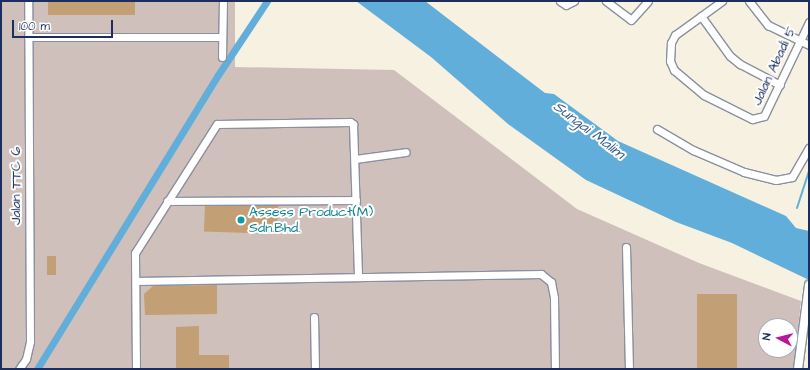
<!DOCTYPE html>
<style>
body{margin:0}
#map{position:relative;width:810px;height:370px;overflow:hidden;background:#f7f1e2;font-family:"Architects Daughter",sans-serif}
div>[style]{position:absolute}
.industrial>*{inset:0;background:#cfc0bb}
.water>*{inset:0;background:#62aedb}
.stream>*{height:2px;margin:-1px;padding:0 1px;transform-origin:1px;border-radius:1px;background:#62aedb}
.canal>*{height:7px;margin:-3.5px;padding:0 3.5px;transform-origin:3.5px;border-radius:3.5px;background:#62aedb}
.building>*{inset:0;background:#c29f75;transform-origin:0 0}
.roads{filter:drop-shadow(1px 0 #8990a0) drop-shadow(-1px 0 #8990a0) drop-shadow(0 1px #8990a0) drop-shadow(0 -1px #8990a0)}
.minor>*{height:7px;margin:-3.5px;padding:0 3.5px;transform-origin:3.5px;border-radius:3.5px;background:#fff}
.major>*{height:8px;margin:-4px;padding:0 4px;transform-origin:4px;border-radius:4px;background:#fff}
.dots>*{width:11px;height:11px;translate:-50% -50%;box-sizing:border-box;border:2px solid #fff;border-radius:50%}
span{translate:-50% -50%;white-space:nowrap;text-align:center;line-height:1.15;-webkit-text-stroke:4px #fff;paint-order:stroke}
.street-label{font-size:14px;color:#1b2f5e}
.culture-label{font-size:14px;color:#0d838f}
.left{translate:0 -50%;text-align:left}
.water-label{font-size:15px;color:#345b8a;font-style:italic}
.frame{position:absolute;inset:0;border:2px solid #1b2f5e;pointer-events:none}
.north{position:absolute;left:758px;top:318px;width:40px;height:40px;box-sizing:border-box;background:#fff;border:1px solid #a4acbf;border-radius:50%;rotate:277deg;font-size:11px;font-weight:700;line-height:16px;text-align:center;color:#1b2f5e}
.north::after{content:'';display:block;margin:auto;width:14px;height:18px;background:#b5179e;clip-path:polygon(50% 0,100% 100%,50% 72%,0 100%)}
.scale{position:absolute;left:12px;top:20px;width:101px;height:18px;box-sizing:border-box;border:2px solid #1b2f5e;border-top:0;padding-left:5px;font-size:12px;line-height:14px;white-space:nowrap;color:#1b2f5e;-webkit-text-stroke:3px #fff;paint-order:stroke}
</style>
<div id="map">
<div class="industrial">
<i style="clip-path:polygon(evenodd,1px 1px,235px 1px,235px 67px,394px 70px,577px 209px,699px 263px,801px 301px,794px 369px,1px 369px,1px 1px,766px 326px,790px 326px,790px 350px,766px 350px,766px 326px)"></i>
</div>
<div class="water">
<i style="clip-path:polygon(356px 1px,425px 1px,545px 93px,554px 94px,618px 141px,786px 216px,796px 228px,809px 231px,809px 280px,732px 243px,676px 222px,586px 180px,508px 124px,431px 57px)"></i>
</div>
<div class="stream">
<i style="left:797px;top:208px;width:39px;rotate:-72deg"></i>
</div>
<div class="canal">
<i style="left:37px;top:369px;width:345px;rotate:-58.4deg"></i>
<i style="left:218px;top:75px;width:89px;rotate:-56.5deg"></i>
</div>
<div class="building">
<i style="left:48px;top:1px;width:87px;height:14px"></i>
<i style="left:278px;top:205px;width:29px;height:73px;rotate:92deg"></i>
<i style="left:47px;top:256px;width:9px;height:19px"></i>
<i style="clip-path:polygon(217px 285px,217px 314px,145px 315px,144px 294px,153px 286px)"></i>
<i style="left:697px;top:294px;width:40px;height:75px"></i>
<i style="clip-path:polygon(199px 326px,199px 355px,229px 355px,229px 369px,176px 369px,176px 327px)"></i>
</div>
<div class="roads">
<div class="minor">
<i style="left:560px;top:1px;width:7px;rotate:34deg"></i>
<i style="left:566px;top:5px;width:9px;rotate:-27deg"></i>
<i style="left:606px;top:1px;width:31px;rotate:37deg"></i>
<i style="left:631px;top:20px;width:25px;rotate:-48deg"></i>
<i style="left:722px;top:1px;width:58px;rotate:144.1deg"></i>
<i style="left:675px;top:35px;width:9px;rotate:117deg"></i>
<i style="left:671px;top:43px;width:18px;rotate:93deg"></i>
<i style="left:670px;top:61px;width:10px;rotate:66deg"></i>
<i style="left:674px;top:70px;width:39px;rotate:40deg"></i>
<i style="left:704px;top:95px;width:54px;rotate:26.6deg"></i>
<i style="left:752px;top:119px;width:12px;rotate:-14deg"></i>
<i style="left:764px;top:116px;width:104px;rotate:-64.4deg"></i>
<i style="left:749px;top:1px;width:31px;rotate:52deg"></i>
<i style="left:768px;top:25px;width:46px;rotate:26deg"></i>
<i style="left:701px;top:16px;width:49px;rotate:54.1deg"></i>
<i style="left:730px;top:56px;width:13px;rotate:39deg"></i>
<i style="left:740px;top:64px;width:45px;rotate:27.7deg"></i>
<i style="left:28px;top:37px;width:194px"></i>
<i style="left:222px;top:57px;width:56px;rotate:-89deg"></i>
<i style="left:657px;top:129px;width:42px;rotate:30.3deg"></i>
<i style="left:693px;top:150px;width:56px;rotate:23.3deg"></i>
<i style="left:744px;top:172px;width:33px;rotate:14deg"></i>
<i style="left:776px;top:180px;width:16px;rotate:-11deg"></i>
<i style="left:792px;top:177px;width:34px;rotate:-60deg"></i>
<i style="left:355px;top:159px;width:51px;rotate:-7.8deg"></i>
<i style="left:167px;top:201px;width:189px;rotate:-0.3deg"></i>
<i style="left:626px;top:247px;width:122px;rotate:88.6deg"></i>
<i style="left:136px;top:281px;width:405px;rotate:-1deg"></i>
<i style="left:541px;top:274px;width:13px;rotate:39deg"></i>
<i style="left:551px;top:282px;width:16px;rotate:79deg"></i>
<i style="left:554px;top:298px;width:71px;rotate:89.2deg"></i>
<i style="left:314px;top:317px;width:52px;rotate:88.9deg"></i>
<i style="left:19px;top:369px;width:12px;rotate:-55deg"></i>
<i style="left:26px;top:359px;width:18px;rotate:-77deg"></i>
<i style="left:30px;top:341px;width:340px;rotate:-90.3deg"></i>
<i style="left:136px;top:369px;width:116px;rotate:-90.5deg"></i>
<i style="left:135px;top:253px;width:153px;rotate:-57.6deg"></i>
<i style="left:217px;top:124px;width:133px;rotate:-0.9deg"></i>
<i style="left:350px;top:122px;width:4px;rotate:34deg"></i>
<i style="left:353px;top:124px;width:153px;rotate:88.1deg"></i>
</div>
<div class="major">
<i style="left:798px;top:369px;width:85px;rotate:-82.5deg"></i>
</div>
</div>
<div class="dots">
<i style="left:241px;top:220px;background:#0f9aa8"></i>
</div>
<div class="street-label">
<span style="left:774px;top:66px;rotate:-65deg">Jalan Abadi 5</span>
<span style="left:16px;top:186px;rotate:-90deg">Jalan TTC 6</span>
</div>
<div class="culture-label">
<span class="left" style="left:249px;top:220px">Assess Product(M)<br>Sdn.Bhd.</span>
</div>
<div class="water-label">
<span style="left:589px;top:130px;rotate:37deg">Sungai Malim</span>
</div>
<div class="frame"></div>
<div class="north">N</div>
<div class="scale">100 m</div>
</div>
